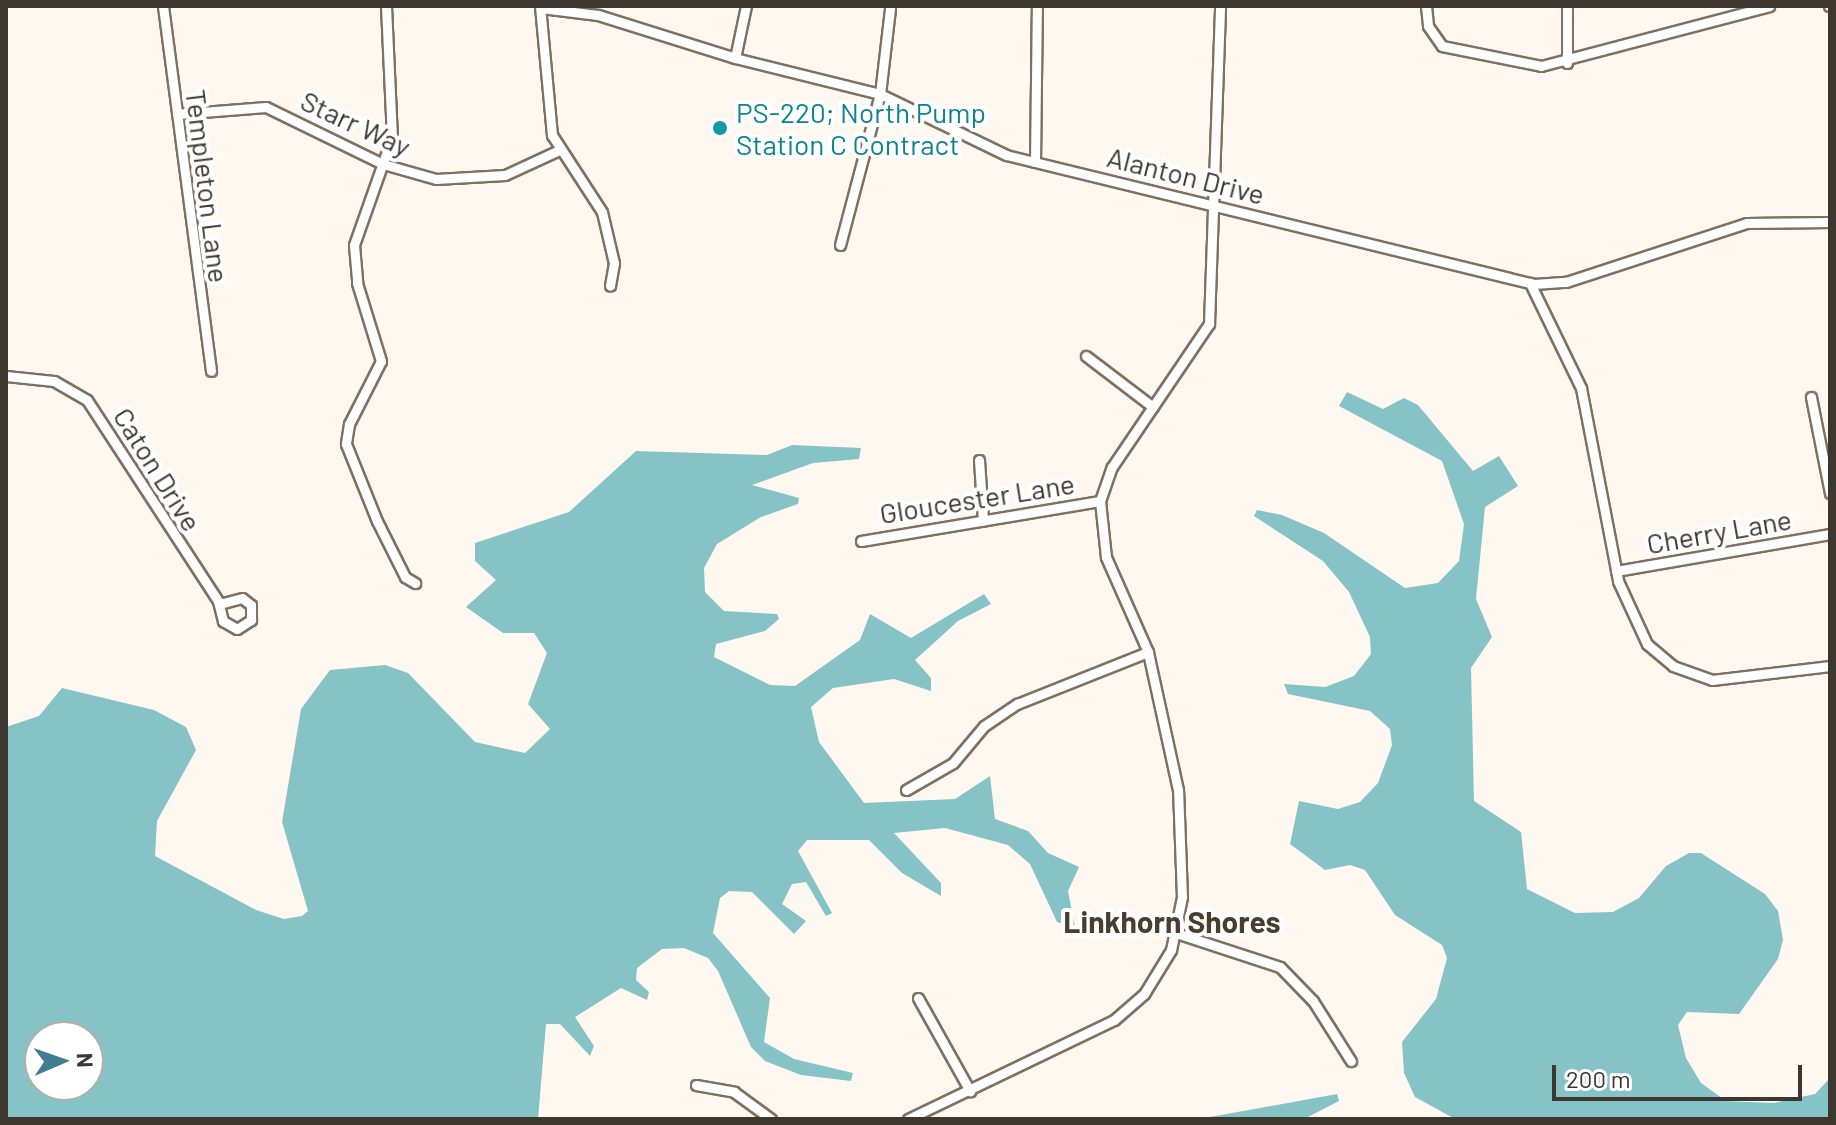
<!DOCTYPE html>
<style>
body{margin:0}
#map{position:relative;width:1836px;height:1125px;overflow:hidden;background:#fef8f0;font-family:Barlow,sans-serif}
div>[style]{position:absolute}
.water>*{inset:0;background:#86c3c6}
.roads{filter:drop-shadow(2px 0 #7f7161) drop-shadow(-2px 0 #7f7161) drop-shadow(0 2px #7f7161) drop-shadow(0 -2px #7f7161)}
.street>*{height:9px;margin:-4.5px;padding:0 4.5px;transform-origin:4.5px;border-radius:4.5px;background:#fff}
.dots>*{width:22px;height:22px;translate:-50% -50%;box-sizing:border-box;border:4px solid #fff;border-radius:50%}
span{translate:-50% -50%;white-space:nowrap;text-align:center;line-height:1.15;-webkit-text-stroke:8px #fff;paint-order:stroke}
.culture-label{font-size:28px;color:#0d838f}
.left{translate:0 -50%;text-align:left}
.street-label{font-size:28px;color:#3d3730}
.neighbourhood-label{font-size:30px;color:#493d2e;font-weight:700}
.frame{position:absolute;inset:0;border:8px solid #3d3730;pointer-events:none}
.north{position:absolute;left:24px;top:1021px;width:80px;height:80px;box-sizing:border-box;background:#fff;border:2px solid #b1afac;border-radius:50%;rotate:88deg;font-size:22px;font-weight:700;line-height:32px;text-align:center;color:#3d3730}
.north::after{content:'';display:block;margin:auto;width:28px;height:36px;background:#3e7d92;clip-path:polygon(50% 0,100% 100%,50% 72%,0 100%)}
.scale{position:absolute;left:1552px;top:1065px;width:250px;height:36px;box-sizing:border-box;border:4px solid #3d3730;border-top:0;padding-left:10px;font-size:24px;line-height:28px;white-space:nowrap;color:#3d3730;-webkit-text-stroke:6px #fff;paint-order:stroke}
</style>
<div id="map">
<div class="water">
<i style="clip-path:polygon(1347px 392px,1383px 409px,1404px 398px,1418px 405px,1473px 471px,1499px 456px,1518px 486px,1485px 507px,1476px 599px,1492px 637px,1471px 668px,1474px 801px,1521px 832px,1527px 889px,1575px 913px,1613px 912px,1639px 898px,1666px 866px,1689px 853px,1701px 853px,1765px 894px,1778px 911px,1783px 940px,1778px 959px,1739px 1014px,1687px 1012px,1678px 1025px,1686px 1058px,1701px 1083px,1726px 1101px,1774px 1103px,1815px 1094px,1830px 1078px,1830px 1119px,1455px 1119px,1415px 1097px,1404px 1073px,1402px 1042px,1436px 999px,1447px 958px,1442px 945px,1395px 915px,1365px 870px,1350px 865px,1325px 870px,1290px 844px,1299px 801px,1338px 809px,1360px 802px,1378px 783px,1392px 745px,1390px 729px,1370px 711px,1288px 694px,1284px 684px,1325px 687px,1354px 676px,1371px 654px,1370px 637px,1349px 592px,1323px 561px,1254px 516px,1257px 510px,1282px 515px,1324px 533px,1405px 588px,1438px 583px,1459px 561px,1464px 524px,1442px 461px,1339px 406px)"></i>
<i style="clip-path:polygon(evenodd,792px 445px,861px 448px,859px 459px,813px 463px,752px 485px,799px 498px,798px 504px,761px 517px,717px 544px,704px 568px,705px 592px,724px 611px,777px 614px,779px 619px,765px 631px,716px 644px,714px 657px,770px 685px,795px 686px,860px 640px,870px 614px,911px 638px,984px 594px,991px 604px,958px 621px,915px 660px,931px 678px,931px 691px,894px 679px,833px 688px,811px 707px,819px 742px,864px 803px,955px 799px,990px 776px,995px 819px,1028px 831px,1048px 853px,1079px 867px,1068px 891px,1075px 927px,1057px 922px,1030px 864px,1008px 845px,945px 828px,894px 833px,941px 883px,941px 896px,902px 873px,869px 840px,807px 840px,798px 851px,832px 913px,826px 916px,806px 882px,792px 884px,782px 904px,806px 921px,794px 934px,752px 892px,729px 891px,720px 898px,713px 933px,770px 998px,764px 1042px,794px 1059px,853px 1073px,851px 1081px,801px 1075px,765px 1061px,751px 1047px,718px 971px,708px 958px,684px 948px,662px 949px,637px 968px,636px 980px,649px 992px,647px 1000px,621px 988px,575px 1017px,594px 1046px,590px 1056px,560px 1024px,546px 1024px,538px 1119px,6px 1119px,6px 727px,39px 716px,62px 688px,154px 710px,186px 727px,196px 750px,157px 821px,155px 856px,256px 910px,284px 919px,302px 916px,308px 911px,282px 822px,301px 709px,330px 670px,385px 665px,408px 673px,475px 742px,525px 753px,550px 729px,528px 704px,547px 653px,534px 633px,503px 633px,466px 607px,496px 580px,475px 561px,475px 543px,569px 512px,636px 451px,767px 455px,792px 445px,40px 1037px,88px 1037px,88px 1085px,40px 1085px,40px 1037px)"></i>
<i style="clip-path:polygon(1337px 1094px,1339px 1101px,1304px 1119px,1199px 1119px)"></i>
</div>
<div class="roads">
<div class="street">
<i style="left:163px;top:6px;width:368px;rotate:82.5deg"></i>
<i style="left:386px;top:6px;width:131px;rotate:87.4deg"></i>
<i style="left:392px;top:137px;width:114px;rotate:109.4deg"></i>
<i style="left:354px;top:245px;width:38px;rotate:85deg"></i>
<i style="left:357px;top:283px;width:82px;rotate:72.9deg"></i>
<i style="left:381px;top:361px;width:71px;rotate:116.9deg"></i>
<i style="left:349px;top:424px;width:20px;rotate:99deg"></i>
<i style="left:346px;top:444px;width:83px;rotate:68.1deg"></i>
<i style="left:377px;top:521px;width:63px;rotate:63.4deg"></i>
<i style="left:405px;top:577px;width:12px;rotate:31deg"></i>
<i style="left:540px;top:6px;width:130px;rotate:84.7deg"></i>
<i style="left:552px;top:135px;width:92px;rotate:57deg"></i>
<i style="left:602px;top:212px;width:52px;rotate:76.8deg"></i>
<i style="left:614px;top:263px;width:23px;rotate:100deg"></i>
<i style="left:1426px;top:6px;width:20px;rotate:84deg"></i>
<i style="left:1428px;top:26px;width:24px;rotate:55deg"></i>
<i style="left:1442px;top:46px;width:101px;rotate:11.4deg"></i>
<i style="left:1541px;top:66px;width:236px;rotate:-14.7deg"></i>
<i style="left:1829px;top:6px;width:1px"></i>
<i style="left:541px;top:8px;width:57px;rotate:7deg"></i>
<i style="left:598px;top:15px;width:144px;rotate:17.4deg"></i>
<i style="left:735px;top:58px;width:149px;rotate:13.9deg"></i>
<i style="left:880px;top:94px;width:140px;rotate:25.8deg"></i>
<i style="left:1006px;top:155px;width:544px;rotate:13.73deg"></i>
<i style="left:1534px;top:284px;width:32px;rotate:-4deg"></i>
<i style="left:1566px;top:282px;width:190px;rotate:-18.1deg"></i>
<i style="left:1747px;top:223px;width:83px;rotate:-0.7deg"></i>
<i style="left:735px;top:58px;width:53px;rotate:-78.1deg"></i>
<i style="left:1567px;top:63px;width:57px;rotate:-90deg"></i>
<i style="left:177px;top:114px;width:89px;rotate:-4.5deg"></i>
<i style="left:266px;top:107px;width:130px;rotate:26deg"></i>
<i style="left:383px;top:164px;width:55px;rotate:15.8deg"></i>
<i style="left:436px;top:179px;width:69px;rotate:-3.3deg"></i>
<i style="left:505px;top:175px;width:60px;rotate:-24.8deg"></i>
<i style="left:1035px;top:162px;width:156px;rotate:-89.3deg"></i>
<i style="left:840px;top:245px;width:156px;rotate:-75.2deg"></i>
<i style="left:880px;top:94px;width:86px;rotate:-83.3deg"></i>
<i style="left:1530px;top:283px;width:117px;rotate:64.1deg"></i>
<i style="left:1581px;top:388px;width:197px;rotate:79.1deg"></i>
<i style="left:1618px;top:581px;width:69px;rotate:65.3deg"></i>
<i style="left:1647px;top:644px;width:34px;rotate:40deg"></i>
<i style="left:1673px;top:666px;width:41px;rotate:19.7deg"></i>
<i style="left:1712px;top:680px;width:119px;rotate:-6.8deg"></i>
<i style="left:1086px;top:356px;width:84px;rotate:37.3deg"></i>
<i style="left:6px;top:376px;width:48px;rotate:5.9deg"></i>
<i style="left:54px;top:381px;width:38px;rotate:30deg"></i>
<i style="left:87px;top:400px;width:240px;rotate:56.9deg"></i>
<i style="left:218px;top:601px;width:21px;rotate:76deg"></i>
<i style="left:223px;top:621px;width:16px;rotate:30deg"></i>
<i style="left:237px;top:629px;width:17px;rotate:-33deg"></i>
<i style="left:251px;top:620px;width:15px;rotate:-90deg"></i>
<i style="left:251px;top:605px;width:11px;rotate:-142deg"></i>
<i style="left:242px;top:598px;width:24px;rotate:165deg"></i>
<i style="left:1811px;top:397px;width:98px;rotate:78.8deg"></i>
<i style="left:979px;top:460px;width:61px;rotate:86.2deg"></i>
<i style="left:861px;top:541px;width:242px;rotate:-9.5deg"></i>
<i style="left:1616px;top:571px;width:217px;rotate:-9.8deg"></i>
<i style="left:906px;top:790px;width:54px;rotate:-29.9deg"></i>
<i style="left:953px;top:763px;width:48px;rotate:-50deg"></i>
<i style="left:984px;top:726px;width:40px;rotate:-34deg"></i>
<i style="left:1017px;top:704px;width:141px;rotate:-21.7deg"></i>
<i style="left:1176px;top:933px;width:109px;rotate:18.1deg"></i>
<i style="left:1280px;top:967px;width:47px;rotate:45.9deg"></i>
<i style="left:1313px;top:1001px;width:71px;rotate:57.7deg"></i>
<i style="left:918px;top:998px;width:107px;rotate:60.8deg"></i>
<i style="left:696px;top:1085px;width:39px;rotate:10deg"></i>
<i style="left:734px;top:1092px;width:46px;rotate:36.1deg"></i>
<i style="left:908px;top:1119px;width:229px;rotate:-25.7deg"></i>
<i style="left:1114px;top:1020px;width:40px;rotate:-41deg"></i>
<i style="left:1144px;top:994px;width:52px;rotate:-58.5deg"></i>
<i style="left:1171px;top:950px;width:54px;rotate:-78.3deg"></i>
<i style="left:1182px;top:897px;width:107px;rotate:-92.1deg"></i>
<i style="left:1178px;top:790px;width:141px;rotate:-102.3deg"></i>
<i style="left:1148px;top:652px;width:104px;rotate:-113.9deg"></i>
<i style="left:1106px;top:557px;width:56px;rotate:-96.1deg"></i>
<i style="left:1100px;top:501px;width:36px;rotate:-71deg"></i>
<i style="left:1112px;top:467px;width:173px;rotate:-55.9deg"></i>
<i style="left:1209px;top:324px;width:318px;rotate:-88deg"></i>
</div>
</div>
<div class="dots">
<i style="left:720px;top:128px;background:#0f9aa8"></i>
</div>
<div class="culture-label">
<span class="left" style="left:736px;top:128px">PS-220; North Pump<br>Station C Contract</span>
</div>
<div class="street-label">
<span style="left:356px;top:123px;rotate:25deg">Starr Way</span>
<span style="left:1186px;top:175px;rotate:14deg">Alanton Drive</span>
<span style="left:208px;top:186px;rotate:83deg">Templeton Lane</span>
<span style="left:158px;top:469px;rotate:58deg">Caton Drive</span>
<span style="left:977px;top:498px;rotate:-9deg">Gloucester Lane</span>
<span style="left:1719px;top:531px;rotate:-10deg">Cherry Lane</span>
</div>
<div class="neighbourhood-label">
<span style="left:1172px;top:921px">Linkhorn Shores</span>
</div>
<div class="frame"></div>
<div class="north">N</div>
<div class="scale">200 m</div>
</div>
